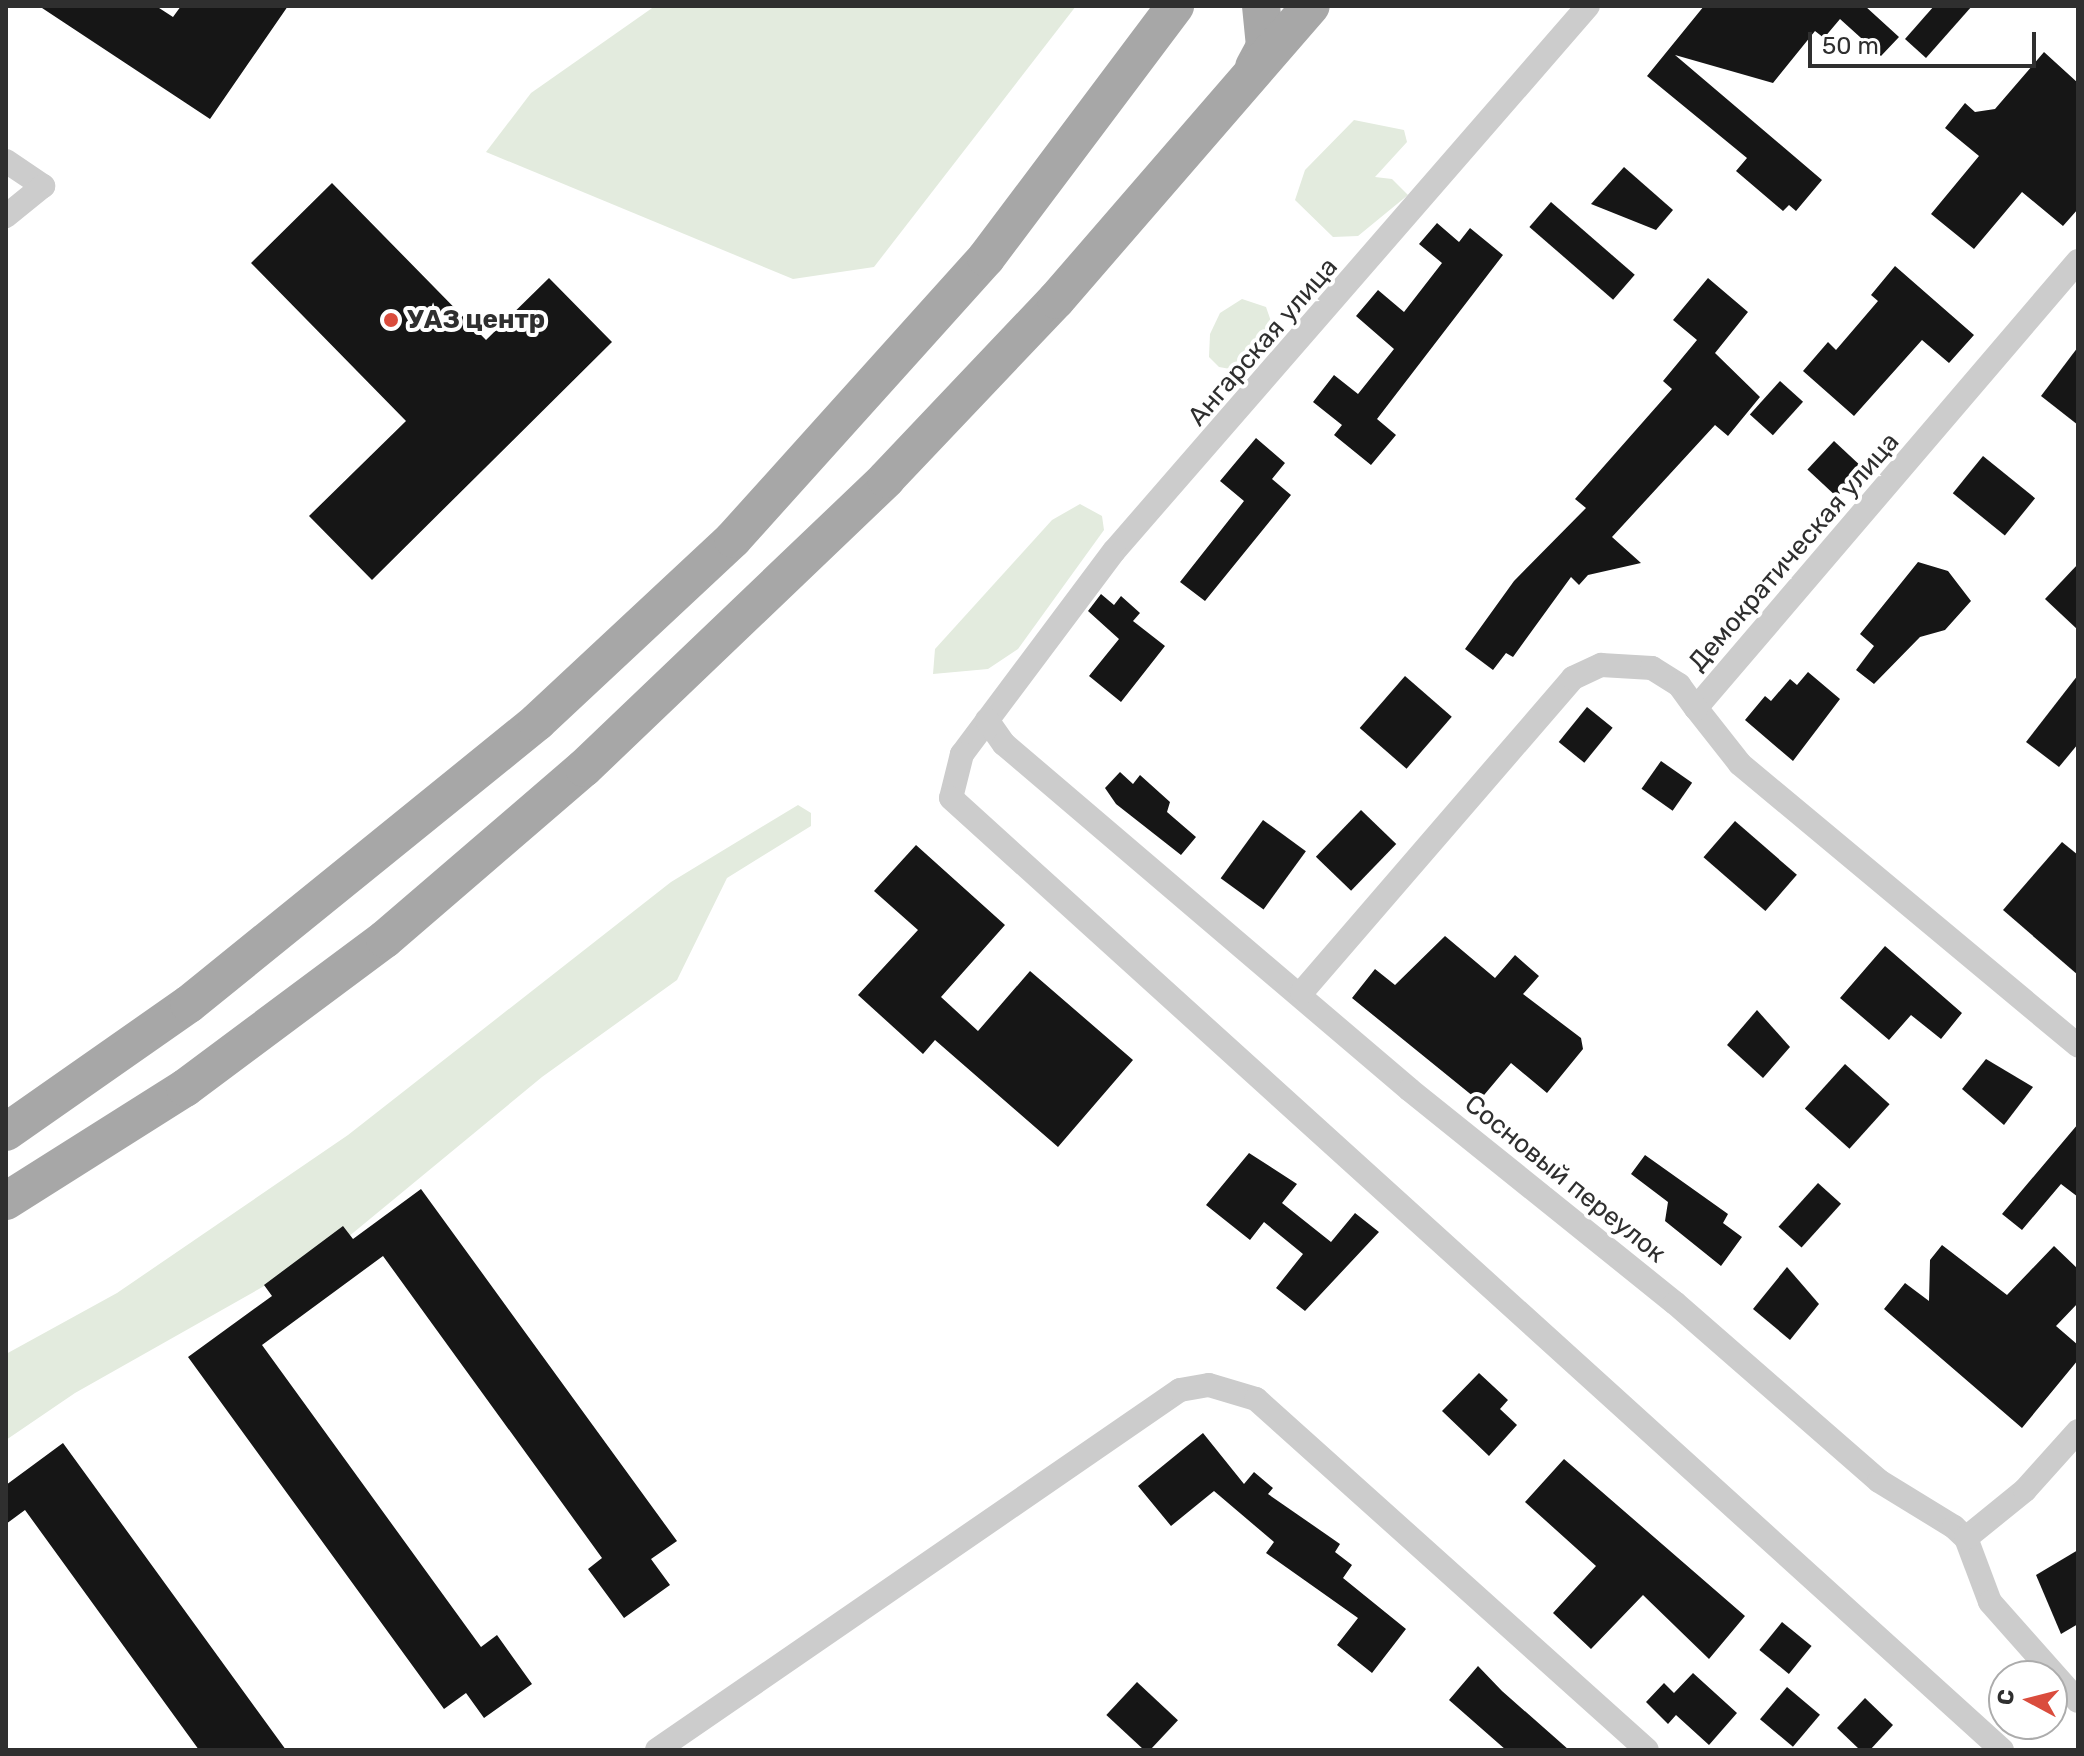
<!DOCTYPE html>
<meta charset="utf-8">
<style>
body{margin:0}
#map{position:relative;width:2084px;height:1756px;overflow:hidden;background:#fff;font-family:Rubik,sans-serif}
div>[style]{position:absolute}
.green>*{inset:0;background:#e3ebde}
.building>*{inset:0;background:#161616;transform-origin:0 0}
.minor>*{height:24px;margin:-12px;padding:0 12px;transform-origin:12px;border-radius:12px;background:#ccc}
.primary>*{height:38px;margin:-19px;padding:0 19px;transform-origin:19px;border-radius:19px;background:#a7a7a7}
.dots>*{width:22px;height:22px;translate:-50% -50%;box-sizing:border-box;border:4px solid #fff;border-radius:50%}
span{translate:-50% -50%;white-space:nowrap;text-align:center;line-height:1.15;-webkit-text-stroke:8px #fff;paint-order:stroke}
.poi-label{font-size:26px;color:#2f2f2f;font-weight:700}
.left{translate:0 -50%;text-align:left}
.street-label{font-size:26px;color:#2f2f2f}
.frame{position:absolute;inset:0;border:8px solid #2f2f2f;pointer-events:none}
.north{position:absolute;left:1988px;top:1660px;width:80px;height:80px;box-sizing:border-box;background:#fff;border:2px solid #acacac;border-radius:50%;rotate:277deg;font-size:22px;font-weight:700;line-height:32px;text-align:center;color:#2f2f2f}
.north::after{content:'';display:block;margin:auto;width:28px;height:36px;background:#da4c3d;clip-path:polygon(50% 0,100% 100%,50% 72%,0 100%)}
.scale{position:absolute;left:1808px;top:32px;width:228px;height:36px;box-sizing:border-box;border:4px solid #2f2f2f;border-top:0;padding-left:10px;font-size:24px;line-height:28px;white-space:nowrap;color:#2f2f2f;-webkit-text-stroke:6px #fff;paint-order:stroke}
</style>
<div id="map">
<div class="green">
<i style="clip-path:polygon(655px 6px,1076px 6px,874px 267px,793px 279px,486px 152px,531px 93px)"></i>
<i style="clip-path:polygon(1354px 120px,1404px 130px,1407px 142px,1375px 177px,1392px 179px,1408px 195px,1358px 236px,1333px 237px,1295px 200px,1305px 170px)"></i>
<i style="clip-path:polygon(1242px 299px,1266px 307px,1274px 330px,1255px 359px,1236px 370px,1219px 367px,1209px 357px,1210px 334px,1220px 313px)"></i>
<i style="clip-path:polygon(1080px 504px,1102px 516px,1104px 530px,1018px 649px,988px 669px,933px 674px,935px 649px,1052px 520px)"></i>
<i style="clip-path:polygon(798px 805px,811px 813px,811px 826px,727px 878px,677px 980px,542px 1077px,342px 1242px,75px 1393px,6px 1440px,6px 1354px,117px 1293px,348px 1135px,671px 882px)"></i>
</div>
<div class="building">
<i style="clip-path:polygon(39px 6px,156px 6px,173px 17px,181px 6px,288px 6px,210px 119px)"></i>
<i style="clip-path:polygon(1704px 6px,1865px 6px,1899px 37px,1881px 56px,1840px 19px,1824px 38px,1815px 31px,1773px 83px,1675px 55px,1822px 180px,1796px 211px,1789px 205px,1783px 211px,1736px 171px,1747px 158px,1647px 76px)"></i>
<i style="clip-path:polygon(1934px 6px,1972px 6px,1926px 58px,1905px 39px)"></i>
<i style="clip-path:polygon(2044px 52px,2078px 83px,2078px 209px,2063px 226px,2022px 192px,1974px 249px,1931px 214px,1979px 156px,1945px 128px,1965px 103px,1975px 112px,1995px 109px)"></i>
<i style="clip-path:polygon(1624px 167px,1673px 210px,1656px 230px,1591px 204px)"></i>
<i style="clip-path:polygon(332px 183px,486px 340px,549px 278px,612px 342px,372px 580px,309px 516px,406px 421px,251px 263px)"></i>
<i style="left:1551px;top:202px;width:111px;height:33px;rotate:41deg"></i>
<i style="clip-path:polygon(1437px 223px,1459px 242px,1470px 228px,1503px 255px,1377px 419px,1396px 435px,1371px 465px,1334px 435px,1342px 425px,1313px 402px,1334px 375px,1358px 394px,1394px 349px,1356px 316px,1378px 290px,1404px 312px,1442px 263px,1419px 244px)"></i>
<i style="clip-path:polygon(1895px 266px,1974px 335px,1949px 363px,1922px 340px,1854px 416px,1803px 371px,1828px 342px,1836px 350px,1878px 301px,1871px 295px)"></i>
<i style="clip-path:polygon(1708px 278px,1748px 312px,1715px 353px,1760px 397px,1728px 436px,1715px 425px,1612px 537px,1641px 563px,1588px 575px,1579px 585px,1571px 577px,1513px 657px,1506px 653px,1493px 670px,1465px 649px,1514px 581px,1586px 508px,1575px 499px,1672px 389px,1663px 381px,1697px 340px,1673px 320px)"></i>
<i style="clip-path:polygon(2078px 347px,2078px 425px,2041px 396px)"></i>
<i style="left:1780px;top:381px;width:31px;height:45px;rotate:42deg"></i>
<i style="clip-path:polygon(1256px 438px,1285px 463px,1272px 479px,1291px 495px,1205px 601px,1180px 582px,1244px 501px,1220px 481px)"></i>
<i style="left:1834px;top:441px;width:40px;height:39px;rotate:43deg"></i>
<i style="left:1983px;top:456px;width:67px;height:48px;rotate:39deg"></i>
<i style="clip-path:polygon(1918px 562px,1948px 571px,1971px 601px,1945px 630px,1920px 637px,1874px 684px,1856px 670px,1874px 646px,1860px 634px)"></i>
<i style="clip-path:polygon(2078px 564px,2078px 630px,2045px 599px)"></i>
<i style="clip-path:polygon(1101px 594px,1114px 605px,1121px 596px,1140px 613px,1133px 621px,1165px 646px,1121px 702px,1089px 676px,1119px 639px,1088px 611px)"></i>
<i style="clip-path:polygon(1808px 672px,1840px 699px,1793px 761px,1745px 720px,1765px 696px,1771px 701px,1790px 679px,1797px 685px)"></i>
<i style="clip-path:polygon(2078px 675px,2078px 744px,2059px 767px,2026px 742px)"></i>
<i style="left:1405px;top:676px;width:62px;height:69px;rotate:41deg"></i>
<i style="left:1587px;top:707px;width:33px;height:45px;rotate:39deg"></i>
<i style="left:1661px;top:761px;width:38px;height:34px;rotate:35deg"></i>
<i style="clip-path:polygon(1120px 772px,1133px 784px,1140px 775px,1170px 802px,1167px 812px,1196px 837px,1181px 855px,1116px 804px,1105px 788px)"></i>
<i style="left:1361px;top:810px;width:49px;height:65px;rotate:44deg"></i>
<i style="left:1263px;top:820px;width:53px;height:72px;rotate:36deg"></i>
<i style="left:1735px;top:821px;width:82px;height:48px;rotate:41deg"></i>
<i style="clip-path:polygon(2062px 842px,2078px 855px,2078px 975px,2003px 910px)"></i>
<i style="clip-path:polygon(916px 845px,1005px 925px,941px 997px,978px 1031px,1030px 971px,1133px 1060px,1058px 1147px,935px 1040px,923px 1054px,858px 995px,918px 930px,874px 891px)"></i>
<i style="clip-path:polygon(1445px 936px,1495px 978px,1515px 955px,1539px 976px,1523px 994px,1581px 1038px,1583px 1049px,1547px 1093px,1511px 1063px,1479px 1101px,1352px 998px,1375px 969px,1395px 985px)"></i>
<i style="clip-path:polygon(1885px 946px,1962px 1013px,1941px 1039px,1911px 1015px,1889px 1040px,1840px 998px)"></i>
<i style="clip-path:polygon(1757px 1010px,1790px 1047px,1763px 1078px,1727px 1045px)"></i>
<i style="clip-path:polygon(1986px 1059px,2033px 1087px,2004px 1125px,1962px 1089px)"></i>
<i style="left:1845px;top:1064px;width:60px;height:60px;rotate:42deg"></i>
<i style="clip-path:polygon(2078px 1124px,2078px 1197px,2061px 1184px,2022px 1230px,2002px 1214px)"></i>
<i style="clip-path:polygon(1249px 1153px,1297px 1184px,1282px 1203px,1331px 1242px,1355px 1213px,1379px 1232px,1305px 1311px,1276px 1288px,1303px 1254px,1264px 1222px,1250px 1240px,1206px 1205px)"></i>
<i style="clip-path:polygon(1645px 1155px,1728px 1214px,1723px 1223px,1742px 1237px,1721px 1266px,1665px 1221px,1668px 1202px,1631px 1174px)"></i>
<i style="left:1818px;top:1183px;width:31px;height:59px;rotate:42deg"></i>
<i style="clip-path:polygon(421px 1189px,677px 1541px,651px 1559px,670px 1585px,624px 1618px,588px 1569px,602px 1558px,383px 1256px,262px 1345px,481px 1647px,497px 1635px,532px 1684px,484px 1718px,466px 1693px,444px 1709px,188px 1357px,272px 1296px,264px 1285px,343px 1226px,353px 1239px)"></i>
<i style="clip-path:polygon(1942px 1245px,2007px 1295px,2054px 1246px,2078px 1269px,2078px 1303px,2056px 1326px,2078px 1345px,2078px 1360px,2022px 1428px,1884px 1309px,1905px 1283px,1929px 1301px,1930px 1260px)"></i>
<i style="clip-path:polygon(1787px 1267px,1819px 1304px,1790px 1340px,1753px 1309px)"></i>
<i style="clip-path:polygon(1479px 1373px,1508px 1400px,1500px 1409px,1517px 1425px,1489px 1456px,1442px 1411px)"></i>
<i style="clip-path:polygon(1203px 1433px,1244px 1484px,1254px 1472px,1273px 1488px,1268px 1494px,1340px 1544px,1335px 1552px,1352px 1565px,1343px 1578px,1406px 1629px,1372px 1673px,1337px 1645px,1358px 1618px,1266px 1553px,1274px 1542px,1214px 1491px,1171px 1526px,1138px 1486px)"></i>
<i style="clip-path:polygon(63px 1443px,286px 1750px,199px 1750px,25px 1510px,6px 1524px,6px 1485px)"></i>
<i style="clip-path:polygon(1564px 1459px,1745px 1616px,1709px 1659px,1643px 1595px,1591px 1649px,1553px 1613px,1596px 1566px,1525px 1502px)"></i>
<i style="clip-path:polygon(2078px 1550px,2078px 1624px,2061px 1634px,2036px 1575px)"></i>
<i style="left:1782px;top:1622px;width:38px;height:36px;rotate:39deg"></i>
<i style="clip-path:polygon(1478px 1666px,1502px 1691px,1569px 1750px,1506px 1750px,1449px 1700px)"></i>
<i style="clip-path:polygon(1693px 1673px,1737px 1713px,1709px 1745px,1676px 1715px,1668px 1724px,1646px 1702px,1664px 1683px,1674px 1693px)"></i>
<i style="left:1137px;top:1682px;width:56px;height:45px;rotate:43deg"></i>
<i style="left:1787px;top:1687px;width:43px;height:42px;rotate:40deg"></i>
<i style="clip-path:polygon(1865px 1698px,1893px 1725px,1870px 1750px,1860px 1750px,1837px 1728px)"></i>
</div>
<div class="minor">
<i style="left:1588px;top:6px;width:722px;rotate:131.01deg"></i>
<i style="left:1114px;top:551px;width:254px;rotate:126.8deg"></i>
<i style="left:962px;top:754px;width:45px;rotate:104deg"></i>
<i style="left:951px;top:798px;width:1418px;rotate:42.17deg"></i>
<i style="left:6px;top:161px;width:45px;rotate:34deg"></i>
<i style="left:43px;top:186px;width:48px;rotate:141deg"></i>
<i style="left:2078px;top:261px;width:588px;rotate:130.52deg"></i>
<i style="left:1696px;top:708px;width:71px;rotate:51.8deg"></i>
<i style="left:1740px;top:764px;width:440px;rotate:39.8deg"></i>
<i style="left:987px;top:720px;width:29px;rotate:55deg"></i>
<i style="left:1004px;top:744px;width:533px;rotate:40.44deg"></i>
<i style="left:1410px;top:1090px;width:340px;rotate:38.8deg"></i>
<i style="left:1675px;top:1303px;width:271px;rotate:41.1deg"></i>
<i style="left:1879px;top:1481px;width:88px;rotate:31.5deg"></i>
<i style="left:1954px;top:1527px;width:16px;rotate:43deg"></i>
<i style="left:1966px;top:1538px;width:68px;rotate:69.4deg"></i>
<i style="left:1990px;top:1602px;width:132px;rotate:48.4deg"></i>
<i style="left:1302px;top:992px;width:415px;rotate:-49.2deg"></i>
<i style="left:1573px;top:678px;width:31px;rotate:-25deg"></i>
<i style="left:1601px;top:665px;width:51px;rotate:3.4deg"></i>
<i style="left:1652px;top:668px;width:32px;rotate:32deg"></i>
<i style="left:1679px;top:685px;width:29px;rotate:54deg"></i>
<i style="left:1966px;top:1538px;width:76px;rotate:-39.1deg"></i>
<i style="left:2025px;top:1490px;width:79px;rotate:-48.1deg"></i>
<i style="left:657px;top:1750px;width:635px;rotate:-34.54deg"></i>
<i style="left:1180px;top:1390px;width:29px;rotate:-10deg"></i>
<i style="left:1209px;top:1385px;width:49px;rotate:16.6deg"></i>
<i style="left:1256px;top:1399px;width:525px;rotate:41.91deg"></i>
</div>
<div class="primary">
<i style="left:1254px;top:67px;width:24px;rotate:-62deg"></i>
<i style="left:1265px;top:46px;width:40px;rotate:-95.7deg"></i>
<i style="left:6px;top:1132px;width:223px;rotate:-35deg"></i>
<i style="left:189px;top:1004px;width:448px;rotate:-39deg"></i>
<i style="left:537px;top:722px;width:268px;rotate:-43deg"></i>
<i style="left:733px;top:539px;width:378px;rotate:-48deg"></i>
<i style="left:986px;top:258px;width:315px;rotate:-53.1deg"></i>
<i style="left:6px;top:1201px;width:212px;rotate:-32.3deg"></i>
<i style="left:185px;top:1088px;width:249px;rotate:-36.7deg"></i>
<i style="left:385px;top:939px;width:262px;rotate:-40.7deg"></i>
<i style="left:584px;top:768px;width:418px;rotate:-43.7deg"></i>
<i style="left:886px;top:479px;width:247px;rotate:-46.5deg"></i>
<i style="left:1056px;top:300px;width:389px;rotate:-49.1deg"></i>
</div>
<div class="dots">
<i style="left:391px;top:320px;background:#da4c3d"></i>
</div>
<div class="poi-label">
<span class="left" style="left:407px;top:320px">УАЗ центр</span>
</div>
<div class="street-label">
<span style="left:1263px;top:342px;rotate:-49deg">Ангарская улица</span>
<span style="left:1794px;top:552px;rotate:-49deg">Демократическая улица</span>
<span style="left:1565px;top:1179px;rotate:39deg">Сосновый переулок</span>
</div>
<div class="frame"></div>
<div class="north">С</div>
<div class="scale">50 m</div>
</div>
